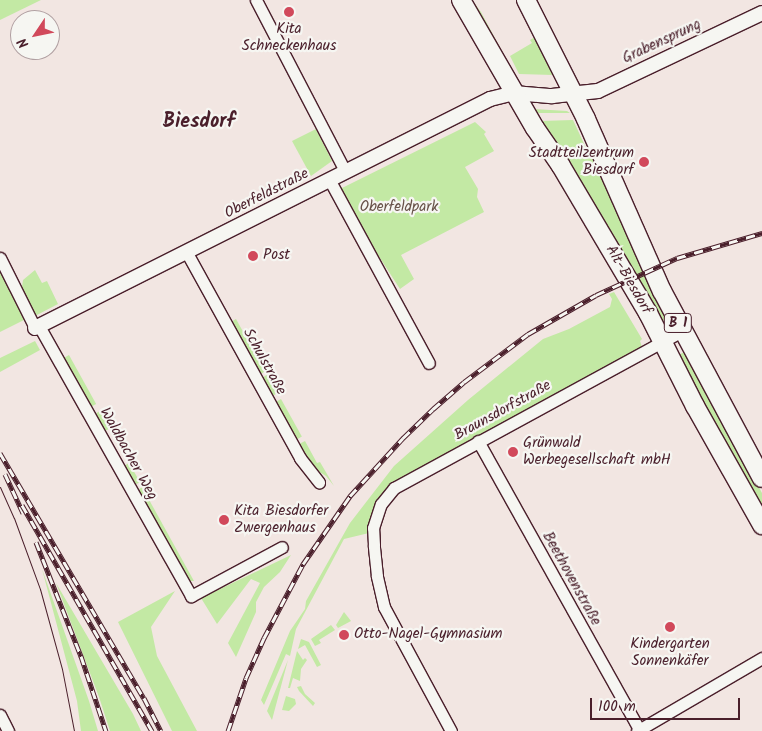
<!DOCTYPE html>
<meta charset="utf-8">
<style>
body{margin:0}
#map{position:relative;width:762px;height:731px;overflow:hidden;background:#f2e6e2;font-family:Kalam,sans-serif}
div>[style]{position:absolute}
.green>*{inset:0;background:#c3e9a4;transform-origin:0 0}
.roads{filter:drop-shadow(1px 0 #4a1f2b) drop-shadow(-1px 0 #4a1f2b) drop-shadow(0 1px #4a1f2b) drop-shadow(0 -1px #4a1f2b)}
.minor>*{height:11px;margin:-5.5px;padding:0 5.5px;transform-origin:5.5px;border-radius:5.5px;background:#f6f6f2}
.tertiary>*{height:14px;margin:-7px;padding:0 7px;transform-origin:7px;border-radius:7px;background:#f6f6f2}
.primary>*{height:18px;margin:-9px;padding:0 9px;transform-origin:9px;border-radius:9px;background:#f6f6f2}
.tram>*{height:1px;margin:-0.5px;padding:0 0.5px;transform-origin:0.5px;border-radius:0.5px;background:#4a1f2b}
.rail>*{height:5px;margin-top:-2.5px;transform-origin:0;background:repeating-linear-gradient(90deg,#f6f6f2 0 9px,#4a1f2b 0 18px);box-sizing:border-box;border-block:1px solid #4a1f2b}
.dots>*{width:14px;height:14px;translate:-50% -50%;box-sizing:border-box;border:2px solid #f6f6f2;border-radius:50%}
span{translate:-50% -50%;white-space:nowrap;text-align:center;line-height:1.15;-webkit-text-stroke:4.5px #f6f6f2;paint-order:stroke}
.shield-label span{padding:1px 4px;background:#f6f6f2;border:1px solid;border-radius:4px;-webkit-text-stroke-width:0}
.shield-label{font-size:14px;color:#4a1f2b;font-weight:700}
.poi-label{font-size:15px;color:#4a1f2b}
.right{translate:-100% -50%;text-align:right}
.left{translate:0 -50%;text-align:left}
.street-label{font-size:15px;color:#4a1f2b}
.park-label{font-size:15px;color:#685249}
.district-label{font-size:20px;color:#4a1f2b;font-weight:700}
.north{position:absolute;left:10px;top:10px;width:50px;height:50px;box-sizing:border-box;background:#f6f6f2;border:1px solid #b1a0a2;border-radius:50%;rotate:236deg;font-size:14px;font-weight:700;line-height:20px;text-align:center;color:#4a1f2b}
.north::after{content:'';display:block;margin:auto;width:18px;height:22px;background:#d1495b;clip-path:polygon(50% 0,100% 100%,50% 72%,0 100%)}
.scale{position:absolute;left:590px;top:698px;width:150px;height:22px;box-sizing:border-box;border:2px solid #4a1f2b;border-top:0;padding-left:6px;font-size:15px;line-height:18px;white-space:nowrap;color:#4a1f2b;-webkit-text-stroke:4px #f6f6f2;paint-order:stroke}
</style>
<div id="map">
<div class="green">
<i style="clip-path:polygon(0 0,41px 0,0 20px)"></i>
<i style="clip-path:polygon(468px 0,472px 0,481px 12px,504px 55px,502px 56px)"></i>
<i style="clip-path:polygon(516px 0,519px 0,557px 73px,553px 75px,519px 74px,510px 56px,532px 43px,530px 40px,535px 37px)"></i>
<i style="clip-path:polygon(534px 109px,567px 111px,570px 113px,536px 113px)"></i>
<i style="clip-path:polygon(573px 120px,586px 148px,600px 170px,667px 315px,662px 323px,540px 121px)"></i>
<i style="clip-path:polygon(475px 122px,486px 132px,484px 134px,494px 151px,465px 167px,478px 189px,477px 197px,484px 212px,401px 255px,414px 279px,400px 289px,367px 238px,340px 189px)"></i>
<i style="clip-path:polygon(316px 129px,332px 161px,311px 176px,292px 141px)"></i>
<i style="clip-path:polygon(35px 270px,42px 283px,47px 281px,58px 304px,35px 316px,22px 287px,23px 280px)"></i>
<i style="clip-path:polygon(0 271px,24px 320px,0 332px)"></i>
<i style="clip-path:polygon(614px 292px,642px 339px,640px 341px,642px 347px,392px 483px,373px 510px,369px 533px,344px 539px,296px 629px,290px 656px,286px 654px,264px 705px,261px 700px,290px 631px,305px 609px,306px 601px,350px 523px,394px 466px,468px 400px,543px 339px,569px 329px,610px 307px,612px 299px,609px 294px)"></i>
<i style="left:236px;top:319px;width:60px;height:6px;rotate:61deg"></i>
<i style="clip-path:polygon(35px 341px,40px 350px,0 372px,0 358px)"></i>
<i style="clip-path:polygon(686px 351px,762px 493px,762px 514px,675px 357px)"></i>
<i style="left:69px;top:355px;width:56px;height:7px;rotate:61deg"></i>
<i style="left:267px;top:375px;width:21px;height:9px;rotate:61deg"></i>
<i style="left:281px;top:399px;width:43px;height:8px;rotate:61deg"></i>
<i style="left:100px;top:411px;width:20px;height:7px;rotate:60deg"></i>
<i style="clip-path:polygon(305px 441px,317px 463px,320px 462px,334px 486px,326px 476px,310px 466px,297px 445px)"></i>
<i style="left:129px;top:463px;width:22px;height:7px;rotate:60deg"></i>
<i style="clip-path:polygon(142px 487px,194px 581px,189px 581px,185px 578px,137px 491px)"></i>
<i style="clip-path:polygon(291px 555px,280px 572px,264px 587px,256px 602px,256px 612px,236px 657px,228px 643px,260px 583px,251px 579px,217px 624px,201px 598px)"></i>
<i style="clip-path:polygon(42px 569px,89px 701px,98px 731px,81px 731px,77px 701px)"></i>
<i style="clip-path:polygon(56px 583px,133px 714px,141px 731px,110px 731px,99px 697px)"></i>
<i style="clip-path:polygon(175px 591px,151px 627px,157px 656px,197px 731px,172px 731px,118px 622px)"></i>
<i style="clip-path:polygon(344px 612px,351px 621px,338px 628px,336px 625px)"></i>
<i style="clip-path:polygon(331px 625px,335px 630px,319px 640px,321px 643px,315px 646px,311px 639px)"></i>
<i style="clip-path:polygon(301px 639px,309px 642px,321px 665px,317px 667px,305px 645px,298px 649px)"></i>
<i style="clip-path:polygon(297px 651px,303px 660px,305px 658px,307px 660px,301px 669px,300px 681px,293px 678px,290px 688px,288px 688px)"></i>
<i style="clip-path:polygon(288px 660px,272px 720px,267px 711px)"></i>
<i style="clip-path:polygon(301px 686px,305px 694px,315px 703px,313px 706px,299px 691px,297px 687px)"></i>
<i style="clip-path:polygon(286px 696px,295px 699px,296px 704px,289px 711px,282px 710px)"></i>
</div>
<div class="roads">
<div class="minor">
<i style="left:256px;top:0;width:193px;rotate:62.5deg"></i>
<i style="left:330px;top:181px;width:207px;rotate:61.5deg"></i>
<i style="left:187px;top:253px;width:234px;rotate:61.1deg"></i>
<i style="left:300px;top:458px;width:31px;rotate:52deg"></i>
<i style="left:0;top:258px;width:78px;rotate:63.4deg"></i>
<i style="left:39px;top:326px;width:310px;rotate:60.6deg"></i>
<i style="left:191px;top:596px;width:103px;rotate:-28.3deg"></i>
<i style="left:478px;top:441px;width:332px;rotate:60.8deg"></i>
<i style="left:0;top:715px;width:18px;rotate:63deg"></i>
<i style="left:451px;top:731px;width:141px;rotate:-118.4deg"></i>
<i style="left:384px;top:607px;width:32px;rotate:-103deg"></i>
<i style="left:377px;top:576px;width:31px;rotate:-96deg"></i>
<i style="left:374px;top:545px;width:17px;rotate:-93deg"></i>
<i style="left:373px;top:528px;width:25px;rotate:-72deg"></i>
<i style="left:381px;top:504px;width:21px;rotate:-51deg"></i>
<i style="left:394px;top:488px;width:328px;rotate:-28.6deg"></i>
<i style="left:637px;top:731px;width:145px;rotate:-30.3deg"></i>
</div>
<div class="tertiary">
<i style="left:35px;top:328px;width:509px;rotate:-26.72deg"></i>
<i style="left:490px;top:99px;width:25px;rotate:-14deg"></i>
<i style="left:514px;top:93px;width:38px;rotate:5deg"></i>
<i style="left:552px;top:96px;width:46px;rotate:-6.2deg"></i>
<i style="left:598px;top:91px;width:182px;rotate:-25.4deg"></i>
</div>
<div class="primary">
<i style="left:461px;top:0;width:148px;rotate:60deg"></i>
<i style="left:535px;top:128px;width:46px;rotate:55.6deg"></i>
<i style="left:561px;top:166px;width:171px;rotate:59.4deg"></i>
<i style="left:648px;top:313px;width:104px;rotate:63.2deg"></i>
<i style="left:695px;top:406px;width:137px;rotate:60.6deg"></i>
<i style="left:526px;top:0;width:133px;rotate:63.2deg"></i>
<i style="left:586px;top:119px;width:188px;rotate:66.2deg"></i>
<i style="left:662px;top:291px;width:212px;rotate:61.9deg"></i>
</div>
</div>
<div class="tram">
<i style="left:0;top:487px;width:34px;rotate:66deg"></i>
<i style="left:14px;top:518px;width:76px;rotate:69.9deg"></i>
<i style="left:40px;top:589px;width:83px;rotate:74.6deg"></i>
<i style="left:62px;top:669px;width:63px;rotate:79deg"></i>
</div>
<div class="rail">
<i style="left:0;top:453px;width:284px;rotate:59.6deg"></i>
<i style="left:144px;top:698px;width:37px;rotate:63deg"></i>
<i style="left:5px;top:474px;width:43px;rotate:65.2deg"></i>
<i style="left:22px;top:505px;width:261px;rotate:60.1deg"></i>
<i style="left:36px;top:542px;width:123px;rotate:68.5deg"></i>
<i style="left:81px;top:656px;width:79px;rotate:71.6deg"></i>
<i style="left:228px;top:731px;width:56px;rotate:-71.2deg"></i>
<i style="left:246px;top:678px;width:44px;rotate:-65.8deg"></i>
<i style="left:264px;top:638px;width:84px;rotate:-62.2deg"></i>
<i style="left:303px;top:564px;width:83px;rotate:-55.3deg"></i>
<i style="left:350px;top:496px;width:79px;rotate:-47.6deg"></i>
<i style="left:403px;top:438px;width:42px;rotate:-44deg"></i>
<i style="left:433px;top:409px;width:41px;rotate:-41.1deg"></i>
<i style="left:464px;top:382px;width:80px;rotate:-36.9deg"></i>
<i style="left:528px;top:334px;width:78px;rotate:-29.8deg"></i>
<i style="left:596px;top:295px;width:89px;rotate:-24.6deg"></i>
<i style="left:677px;top:258px;width:89px;rotate:-16.4deg"></i>
</div>
<div class="dots">
<i style="left:289px;top:12px;background:#d1495b"></i>
<i style="left:644px;top:162px;background:#d1495b"></i>
<i style="left:253px;top:256px;background:#d1495b"></i>
<i style="left:513px;top:452px;background:#d1495b"></i>
<i style="left:224px;top:520px;background:#d1495b"></i>
<i style="left:670px;top:627px;background:#d1495b"></i>
<i style="left:344px;top:635px;background:#d1495b"></i>
</div>
<div class="shield-label">
<span style="left:678px;top:323px">B 1</span>
</div>
<div class="poi-label">
<span style="left:289px;top:38px">Kita<br>Schneckenhaus</span>
<span class="right" style="left:634px;top:162px">Stadtteilzentrum<br>Biesdorf</span>
<span class="left" style="left:263px;top:256px">Post</span>
<span class="left" style="left:523px;top:452px">Grünwald<br>Werbegesellschaft mbH</span>
<span class="left" style="left:234px;top:520px">Kita Biesdorfer<br>Zwergenhaus</span>
<span class="left" style="left:354px;top:635px">Otto-Nagel-Gymnasium</span>
<span style="left:670px;top:653px">Kindergarten<br>Sonnenkäfer</span>
</div>
<div class="street-label">
<span style="left:662px;top:42px;rotate:-25deg">Grabensprung</span>
<span style="left:267px;top:194px;rotate:-27deg">Oberfeldstraße</span>
<span style="left:628px;top:280px;rotate:60deg">Alt-Biesdorf</span>
<span style="left:264px;top:362px;rotate:61deg">Schulstraße</span>
<span style="left:503px;top:411px;rotate:-29deg">Braunsdorfstraße</span>
<span style="left:128px;top:454px;rotate:61deg">Waldbacher Weg</span>
<span style="left:571px;top:579px;rotate:61deg">Beethovenstraße</span>
</div>
<div class="park-label">
<span style="left:399px;top:208px">Oberfeldpark</span>
</div>
<div class="district-label">
<span style="left:199px;top:122px">Biesdorf</span>
</div>
<div class="north">N</div>
<div class="scale">100 m</div>
</div>
